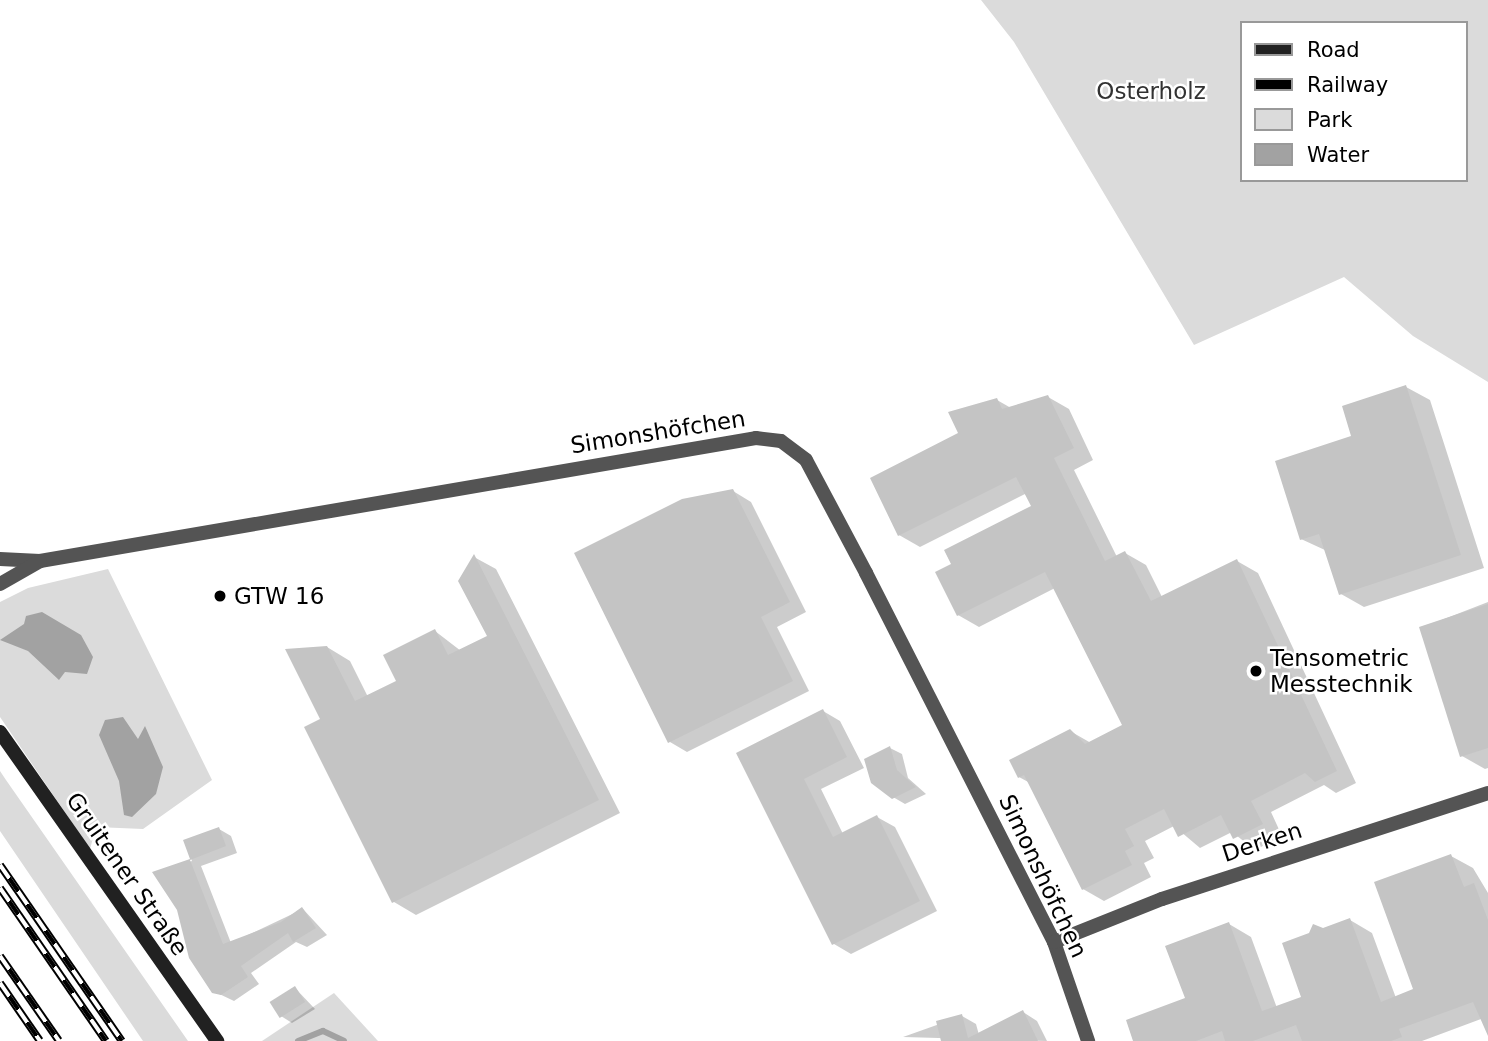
<!DOCTYPE html>
<meta charset="utf-8">
<style>
body{margin:0}
#map{position:relative;width:1488px;height:1041px;overflow:hidden;background:#fff;font-family:"DejaVu Sans",sans-serif}
div>[style]{position:absolute}
.green>*{inset:0;background:#dbdbdb}
.water>*{inset:0;background:#a2a2a2}
.shadow>*{inset:0;background:#0003}
.stream>*{height:6px;margin:-3px;padding:0 3px;transform-origin:3px;border-radius:3px;background:#a2a2a2}
.building>*{inset:0;background:#c4c4c4;transform-origin:0 0}
.street>*{height:14px;margin:-7px;padding:0 7px;transform-origin:7px;border-radius:7px;background:#545454}
.secondary>*{height:14px;margin:-7px;padding:0 7px;transform-origin:7px;border-radius:7px;background:#212121}
.rail>*{height:8px;margin-top:-4px;transform-origin:0;background:repeating-linear-gradient(90deg,#fff 0 16px,#000 0 32px);box-sizing:border-box;border-block:2px solid #000}
.dots>*{width:19px;height:19px;translate:-50% -50%;box-sizing:border-box;border:4px solid #fff;border-radius:50%}
span{translate:-50% -50%;white-space:nowrap;text-align:center;line-height:1.15;-webkit-text-stroke:5px #fff;paint-order:stroke}
.park-label{font-size:23px;color:#323232}
.street-label{font-size:23px;color:#000}
.poi-label{font-size:23px;color:#000}
.left{translate:0 -50%;text-align:left}
.legend{position:absolute;left:1240px;top:21px;width:228px;height:161px;box-sizing:border-box;background:#fff;border:2px solid #999;margin:0;padding:9px 12px;list-style:none;font-size:21px;color:#000}
.legend li{display:flex;align-items:center;gap:14px;height:35px}
.legend b{width:35px;border:2px solid #999}
</style>
<div id="map">
<div class="green">
<i style="clip-path:polygon(evenodd,981px 0,1488px 0,1488px 382px,1413px 336px,1344px 277px,1194px 345px,1014px 42px,981px 0,1241px 23px,1465px 23px,1465px 180px,1241px 180px,1241px 23px)"></i>
<i style="clip-path:polygon(108px 569px,212px 780px,143px 829px,96px 827px,90px 849px,0 717px,0 602px,28px 588px)"></i>
<i style="clip-path:polygon(0 771px,6px 780px,188px 1041px,143px 1041px,0 831px)"></i>
<i style="clip-path:polygon(334px 993px,378px 1041px,262px 1041px)"></i>
</div>
<div class="water">
<i style="clip-path:polygon(42px 612px,81px 635px,93px 657px,87px 674px,65px 672px,59px 680px,28px 651px,0 640px,24px 624px,26px 616px)"></i>
<i style="clip-path:polygon(123px 717px,138px 739px,145px 726px,163px 767px,156px 794px,132px 817px,124px 815px,119px 781px,99px 735px,105px 720px)"></i>
</div>
<div class="shadow">
<i style="clip-path:polygon(1406px 387px,1430px 400px,1484px 568px,1364px 607px,1341px 594px,1327px 551px,1301px 539px,1354px 437px)"></i>
<i style="clip-path:polygon(1048px 397px,1069px 409px,1093px 460px,1074px 470px,1117px 557px,1125px 553px,1146px 565px,1162px 597px,1237px 561px,1258px 573px,1356px 783px,1336px 793px,1324px 785px,1271px 812px,1282px 836px,1255px 850px,1232px 832px,1200px 848px,1174px 826px,1145px 841px,1154px 858px,1144px 863px,1151px 877px,1104px 901px,1083px 889px,1030px 783px,1019px 777px,1070px 731px,1091px 743px,1124px 726px,1055px 588px,979px 627px,958px 615px,954px 565px,1033px 507px,1027px 493px,920px 547px,899px 535px,961px 434px,997px 400px,1011px 408px)"></i>
<i style="clip-path:polygon(733px 491px,751px 502px,806px 612px,777px 627px,809px 691px,687px 752px,670px 742px)"></i>
<i style="clip-path:polygon(474px 557px,496px 569px,620px 813px,416px 915px,394px 902px,307px 727px,323px 719px,327px 647px,350px 661px,368px 697px,398px 682px,435px 631px,461px 651px,489px 636px)"></i>
<i style="clip-path:polygon(1488px 602px,1488px 768px,1485px 769px,1462px 756px,1421px 628px)"></i>
<i style="clip-path:polygon(823px 711px,840px 721px,864px 768px,821px 789px,843px 834px,877px 817px,895px 827px,937px 911px,851px 954px,834px 944px,738px 754px)"></i>
<i style="clip-path:polygon(890px 748px,902px 754px,908px 778px,926px 794px,905px 804px,893px 797px)"></i>
<i style="clip-path:polygon(219px 829px,231px 836px,237px 853px,201px 866px,231px 943px,303px 909px,327px 935px,307px 947px,296px 942px,251px 973px,259px 984px,234px 1001px,213px 991px,178px 909px,155px 873px,192px 861px,185px 842px)"></i>
<i style="clip-path:polygon(1451px 856px,1473px 868px,1488px 893px,1488px 1030px,1481px 1019px,1422px 1041px,1135px 1041px,1187px 999px,1229px 924px,1251px 937px,1277px 1008px,1303px 998px,1323px 930px,1350px 920px,1372px 933px,1396px 998px,1416px 990px)"></i>
<i style="clip-path:polygon(295px 988px,315px 1009px,292px 1023px,281px 1016px)"></i>
<i style="clip-path:polygon(1023px 1012px,1037px 1021px,1047px 1041px,903px 1037px,962px 1016px,976px 1024px,979px 1035px)"></i>
</div>
<div class="stream">
<i style="left:298px;top:1041px;width:27px;rotate:-22deg"></i>
<i style="left:323px;top:1031px;width:23px;rotate:25deg"></i>
</div>
<div class="building">
<i style="clip-path:polygon(1406px 385px,1461px 555px,1339px 595px,1319px 534px,1300px 540px,1275px 461px,1351px 436px,1342px 406px)"></i>
<i style="clip-path:polygon(1048px 395px,1074px 448px,1054px 458px,1105px 561px,1125px 551px,1151px 601px,1237px 559px,1337px 771px,1315px 782px,1305px 773px,1251px 801px,1263px 824px,1233px 839px,1221px 815px,1178px 837px,1164px 809px,1125px 829px,1134px 846px,1125px 851px,1132px 865px,1082px 890px,1024px 775px,1018px 778px,1009px 760px,1070px 729px,1085px 744px,1122px 725px,1045px 572px,957px 616px,935px 572px,951px 564px,944px 550px,1031px 506px,1016px 477px,898px 536px,870px 478px,958px 433px,948px 412px,997px 398px,1002px 409px)"></i>
<i style="clip-path:polygon(733px 489px,790px 602px,761px 617px,793px 681px,668px 743px,574px 553px,682px 499px)"></i>
<i style="clip-path:polygon(474px 554px,599px 800px,392px 903px,304px 727px,320px 719px,285px 649px,327px 646px,355px 701px,396px 681px,383px 655px,435px 629px,448px 655px,487px 636px,458px 581px)"></i>
<i style="clip-path:polygon(1488px 604px,1488px 748px,1460px 757px,1419px 627px)"></i>
<i style="clip-path:polygon(823px 709px,847px 757px,804px 779px,833px 837px,877px 815px,920px 901px,832px 945px,736px 753px)"></i>
<i style="clip-path:polygon(890px 746px,897px 770px,916px 787px,892px 799px,871px 783px,864px 759px)"></i>
<i style="clip-path:polygon(219px 827px,226px 846px,190px 860px,223px 944px,281px 922px,302px 907px,316px 928px,293px 942px,288px 933px,241px 966px,248px 977px,221px 995px,212px 993px,189px 958px,177px 910px,152px 872px,190px 859px,183px 840px)"></i>
<i style="clip-path:polygon(1451px 854px,1464px 887px,1474px 883px,1488px 920px,1488px 1036px,1473px 1002px,1399px 1029px,1402px 1037px,1391px 1041px,1302px 1041px,1296px 1025px,1253px 1041px,1225px 1041px,1222px 1031px,1196px 1041px,1133px 1041px,1126px 1020px,1185px 998px,1165px 946px,1229px 922px,1262px 1011px,1301px 997px,1282px 943px,1309px 933px,1313px 924px,1323px 928px,1350px 918px,1381px 1002px,1413px 989px,1374px 882px)"></i>
<i style="left:295px;top:986px;width:19px;height:30px;rotate:58deg"></i>
<i style="clip-path:polygon(1023px 1010px,1038px 1041px,941px 1041px,936px 1021px,962px 1014px,968px 1038px)"></i>
</div>
<div class="street">
<i style="left:0;top:559px;width:40px;rotate:2.9deg"></i>
<i style="left:40px;top:561px;width:726px;rotate:-9.75deg"></i>
<i style="left:756px;top:438px;width:25px;rotate:7deg"></i>
<i style="left:781px;top:441px;width:31px;rotate:37deg"></i>
<i style="left:806px;top:460px;width:128px;rotate:62deg"></i>
<i style="left:866px;top:573px;width:414px;rotate:63deg"></i>
<i style="left:1054px;top:942px;width:105px;rotate:71deg"></i>
<i style="left:0;top:584px;width:46px;rotate:-29.9deg"></i>
<i style="left:1054px;top:942px;width:116px;rotate:-21.7deg"></i>
<i style="left:1162px;top:899px;width:343px;rotate:-18deg"></i>
</div>
<div class="secondary">
<i style="left:0;top:732px;width:378px;rotate:54.9deg"></i>
</div>
<div class="rail">
<i style="left:0;top:865px;width:214px;rotate:55.3deg"></i>
<i style="left:0;top:888px;width:186px;rotate:55.3deg"></i>
<i style="left:0;top:956px;width:103px;rotate:55.2deg"></i>
<i style="left:0;top:983px;width:70px;rotate:55.4deg"></i>
</div>
<div class="dots">
<i style="left:220px;top:596px;background:#000"></i>
<i style="left:1256px;top:671px;background:#000"></i>
</div>
<div class="park-label">
<span style="left:1151px;top:91px">Osterholz</span>
</div>
<div class="street-label">
<span style="left:658px;top:432px;rotate:-9deg">Simonshöfchen</span>
<span style="left:1262px;top:842px;rotate:-18deg">Derken</span>
<span style="left:127px;top:874px;rotate:55deg">Gruitener Straße</span>
<span style="left:1043px;top:876px;rotate:65deg">Simonshöfchen</span>
</div>
<div class="poi-label">
<span class="left" style="left:234px;top:596px">GTW 16</span>
<span class="left" style="left:1270px;top:671px">Tensometric<br>Messtechnik</span>
</div>
<ul class="legend">
<li><b style="height:9px;background:#212121"></b>Road</li>
<li><b style="height:9px;background:#000"></b>Railway</li>
<li><b style="height:19px;background:#dbdbdb"></b>Park</li>
<li><b style="height:19px;background:#a2a2a2"></b>Water</li>
</ul>
</div>
